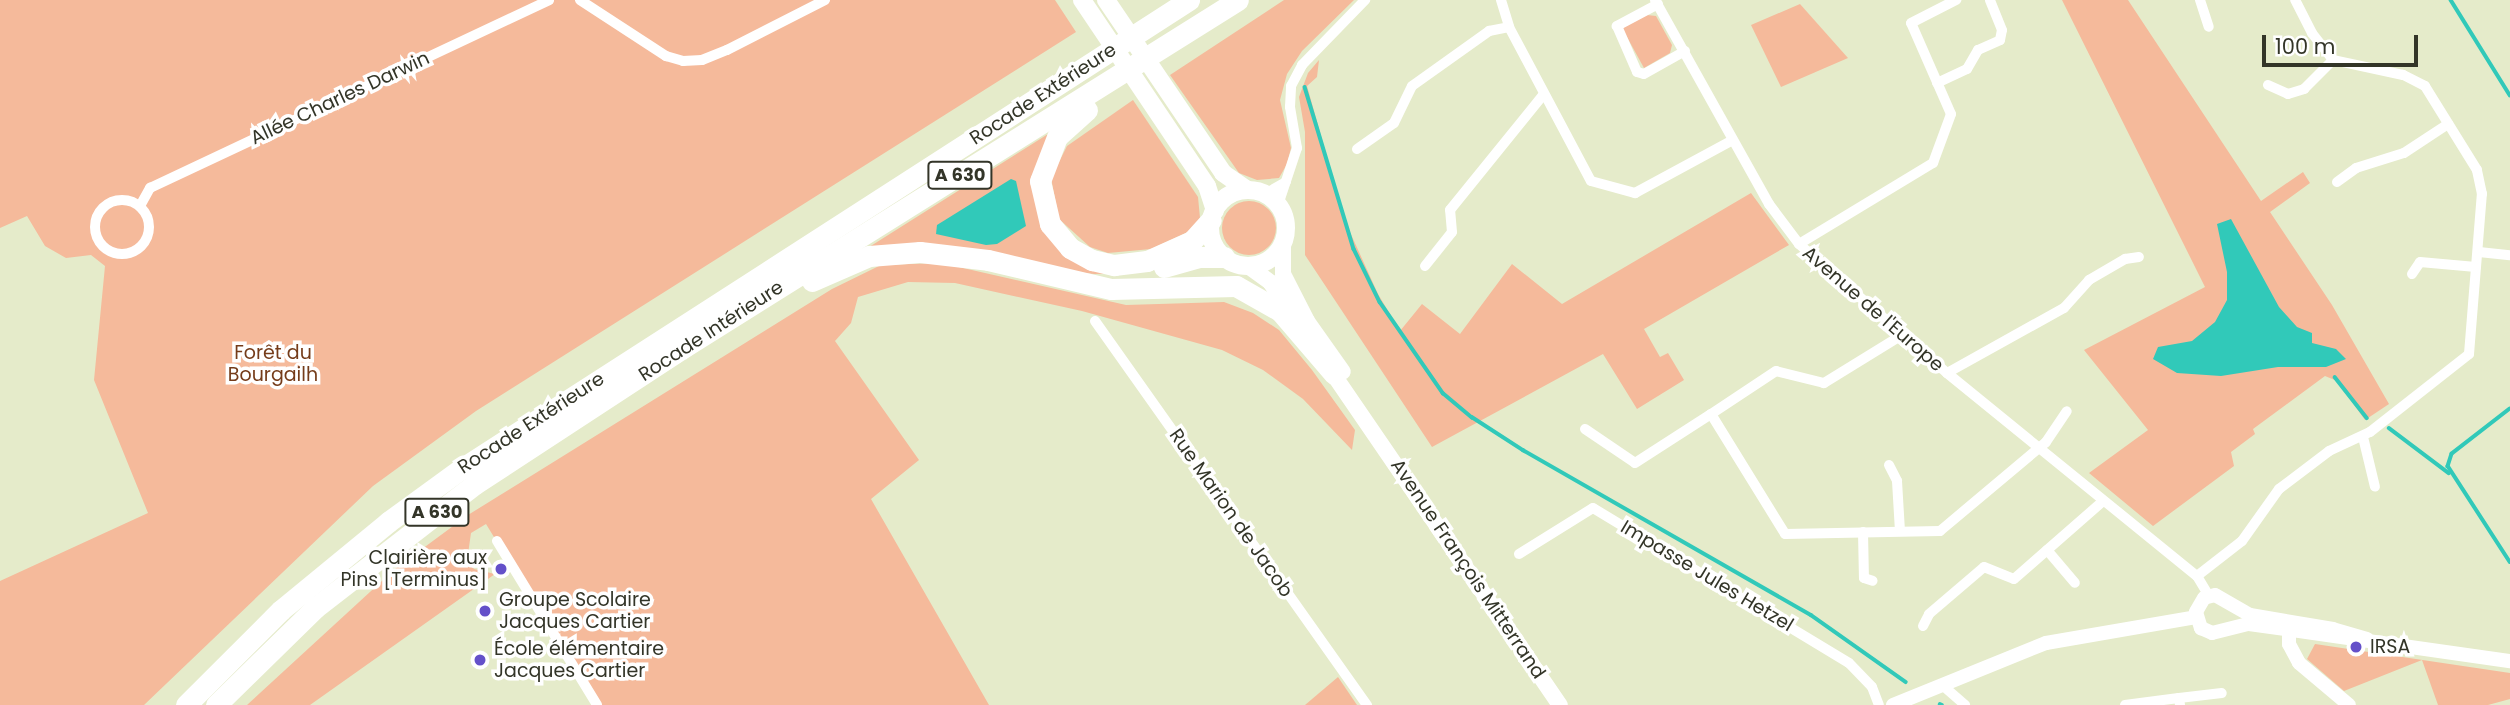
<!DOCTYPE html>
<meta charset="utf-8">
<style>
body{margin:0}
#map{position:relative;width:2510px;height:705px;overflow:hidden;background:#e5ebca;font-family:Poppins,sans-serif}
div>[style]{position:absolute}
.green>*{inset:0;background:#f5ba9b}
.round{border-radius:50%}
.water>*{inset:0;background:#31c9b9}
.stream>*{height:3.5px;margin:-1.75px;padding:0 1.75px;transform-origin:1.75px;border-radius:1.75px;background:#31c9b9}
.minor>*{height:10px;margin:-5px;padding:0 5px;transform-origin:5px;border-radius:5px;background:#fff}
.minor>.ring{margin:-5px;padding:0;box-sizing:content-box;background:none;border:10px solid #fff;border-radius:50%}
.tertiary>*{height:14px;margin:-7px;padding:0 7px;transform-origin:7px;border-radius:7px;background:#fff}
.secondary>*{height:16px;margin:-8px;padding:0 8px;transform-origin:8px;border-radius:8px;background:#fff}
.primary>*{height:18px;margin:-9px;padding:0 9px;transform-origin:9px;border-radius:9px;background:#fff}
.primary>.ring{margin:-9px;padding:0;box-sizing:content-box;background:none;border:18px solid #fff;border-radius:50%}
.motorway>*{height:21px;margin:-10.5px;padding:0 10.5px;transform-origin:10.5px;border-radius:10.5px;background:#fff}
.dots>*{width:19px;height:19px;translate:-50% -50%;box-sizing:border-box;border:4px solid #fff;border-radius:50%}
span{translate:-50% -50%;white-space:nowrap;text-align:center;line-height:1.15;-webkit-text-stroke:7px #fff;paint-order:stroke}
.shield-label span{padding:2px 5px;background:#fff;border:2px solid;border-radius:5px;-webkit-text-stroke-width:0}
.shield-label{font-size:18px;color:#333528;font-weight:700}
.street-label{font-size:19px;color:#333528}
.park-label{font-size:19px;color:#753c1a}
.poi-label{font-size:19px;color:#333528}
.right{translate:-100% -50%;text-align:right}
.left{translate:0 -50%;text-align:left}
.scale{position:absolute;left:2262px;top:35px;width:156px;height:32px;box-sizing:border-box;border:4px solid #333528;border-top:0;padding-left:9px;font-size:21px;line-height:24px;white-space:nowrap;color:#333528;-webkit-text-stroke:5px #fff;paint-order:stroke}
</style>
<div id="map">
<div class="green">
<i style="clip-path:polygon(0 0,1055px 0,1076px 32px,476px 411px,373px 486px,144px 705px,0 705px,0 581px,148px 513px,94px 380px,105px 266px,91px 255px,66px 258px,45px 246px,27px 216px,0 228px)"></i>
<i style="clip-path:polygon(1284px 0,1354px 0,1302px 51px,1287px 74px,1280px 100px,1291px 148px,1287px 164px,1279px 178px,1257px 180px,1239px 173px,1170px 75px)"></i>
<i style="clip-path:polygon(2062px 0,2128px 0,2261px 201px,2303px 172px,2310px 183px,2270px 212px,2332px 305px,2389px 404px,2365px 420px,2337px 381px,2325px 376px,2253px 429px,2255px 434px,2231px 452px,2234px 466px,2153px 526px,2089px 473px,2148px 430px,2084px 350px,2205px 287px)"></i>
<i style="clip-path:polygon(1800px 4px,1848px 58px,1781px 87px,1751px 25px)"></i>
<i style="clip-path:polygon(1647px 15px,1656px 16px,1672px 45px,1670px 53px,1644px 68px,1622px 28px)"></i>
<i style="clip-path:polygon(1319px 60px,1317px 77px,1307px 86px,1345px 221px,1378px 294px,1400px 331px,1422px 304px,1460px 334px,1512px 264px,1562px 304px,1751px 193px,1789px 245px,1644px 329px,1660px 357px,1668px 353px,1684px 380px,1637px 409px,1603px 354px,1432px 447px,1305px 255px,1305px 132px,1299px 97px,1308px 73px)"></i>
<i style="clip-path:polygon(1133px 100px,1198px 197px,1200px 218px,1190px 231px,1151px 249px,1108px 253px,1090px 247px,1059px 219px,1051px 178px,1067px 146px)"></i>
<i style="clip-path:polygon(1056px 129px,1040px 218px,1130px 273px,1094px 274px,866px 249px)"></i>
<i class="round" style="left:1222px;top:201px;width:54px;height:54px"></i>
<i style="clip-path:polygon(941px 263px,1126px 305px,1224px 302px,1253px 313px,1279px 330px,1312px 370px,1355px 430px,1352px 450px,1303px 399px,1263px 370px,1222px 350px,1082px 311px,955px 283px,908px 282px,858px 297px,851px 323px,835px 341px,919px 460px,871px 499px,989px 705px,597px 705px,486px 524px,471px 533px,467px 561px,474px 569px,495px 574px,310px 705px,247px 705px,395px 569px,468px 515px,832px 289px,881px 265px)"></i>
<i style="clip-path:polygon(2315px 644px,2510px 673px,2510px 699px,2488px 705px,2438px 705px,2422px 660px,2344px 691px,2307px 659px)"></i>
<i style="clip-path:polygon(1338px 677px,1357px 705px,1305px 705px)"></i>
</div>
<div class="water">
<i style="clip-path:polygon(1011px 179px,1016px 181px,1026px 226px,997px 244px,986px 245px,936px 234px,937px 225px)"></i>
<i style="clip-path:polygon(2231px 219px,2279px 307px,2297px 327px,2312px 333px,2312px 343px,2336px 349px,2346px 359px,2326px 367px,2278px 367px,2221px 376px,2177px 373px,2153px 359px,2158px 347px,2192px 341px,2215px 322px,2227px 300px,2227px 272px,2217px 224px)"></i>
</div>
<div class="stream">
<i style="left:2451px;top:0;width:112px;rotate:58.2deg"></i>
<i style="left:1305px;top:87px;width:169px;rotate:73.2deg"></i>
<i style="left:1354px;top:249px;width:59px;rotate:63.9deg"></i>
<i style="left:1380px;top:302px;width:111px;rotate:55.3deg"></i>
<i style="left:1443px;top:393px;width:38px;rotate:40deg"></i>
<i style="left:1472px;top:417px;width:61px;rotate:32.9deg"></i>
<i style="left:1523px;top:450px;width:332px;rotate:29.8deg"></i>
<i style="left:1811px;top:615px;width:116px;rotate:35.2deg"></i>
<i style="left:2335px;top:377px;width:52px;rotate:52deg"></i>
<i style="left:2510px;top:409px;width:73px;rotate:142.2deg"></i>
<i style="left:2452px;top:454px;width:13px;rotate:108deg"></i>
<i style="left:2448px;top:466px;width:114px;rotate:57.1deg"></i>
<i style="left:2389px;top:428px;width:75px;rotate:36.9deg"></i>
<i style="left:1940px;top:704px;width:2px;rotate:27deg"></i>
</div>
<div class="minor">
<i style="left:580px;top:0;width:103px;rotate:33.1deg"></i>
<i style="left:666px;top:56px;width:18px;rotate:16deg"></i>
<i style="left:683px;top:61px;width:19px;rotate:-3deg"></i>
<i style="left:702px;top:60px;width:27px;rotate:-22deg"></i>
<i style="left:727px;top:50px;width:110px;rotate:-27deg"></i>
<i style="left:1501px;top:0;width:28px;rotate:73deg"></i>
<i style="left:1509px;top:27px;width:174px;rotate:62deg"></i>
<i style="left:1591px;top:181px;width:46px;rotate:15.3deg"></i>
<i style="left:1635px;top:193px;width:111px;rotate:-28.4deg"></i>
<i style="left:1655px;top:0;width:234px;rotate:60.8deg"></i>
<i style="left:1769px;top:204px;width:50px;rotate:53.1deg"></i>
<i style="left:1799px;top:244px;width:196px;rotate:41.1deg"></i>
<i style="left:1947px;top:373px;width:322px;rotate:39.1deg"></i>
<i style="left:2197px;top:576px;width:23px;rotate:59deg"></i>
<i style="left:2200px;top:0;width:28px;rotate:72deg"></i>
<i style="left:1658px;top:4px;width:47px;rotate:151.8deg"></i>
<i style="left:1617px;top:26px;width:50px;rotate:66.5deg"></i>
<i style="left:1637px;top:72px;width:7px;rotate:16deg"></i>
<i style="left:1644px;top:74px;width:47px;rotate:-29.3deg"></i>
<i style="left:1937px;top:83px;width:33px;rotate:-25deg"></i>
<i style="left:1967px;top:69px;width:22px;rotate:-60deg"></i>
<i style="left:1978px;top:50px;width:24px;rotate:-24deg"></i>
<i style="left:2000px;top:40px;width:10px;rotate:-79deg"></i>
<i style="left:2002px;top:30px;width:32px;rotate:-112deg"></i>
<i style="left:2268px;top:85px;width:22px;rotate:24deg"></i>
<i style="left:2288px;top:94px;width:17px;rotate:-17deg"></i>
<i style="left:2304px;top:89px;width:41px;rotate:-45deg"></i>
<i style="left:1357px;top:149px;width:45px;rotate:-35.1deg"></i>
<i style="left:1394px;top:123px;width:41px;rotate:-64.1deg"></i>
<i style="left:1412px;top:86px;width:95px;rotate:-35.5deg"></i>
<i style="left:1489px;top:31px;width:20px;rotate:-11deg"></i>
<i style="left:2337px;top:182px;width:24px;rotate:-36deg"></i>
<i style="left:2356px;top:168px;width:50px;rotate:-17.4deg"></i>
<i style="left:2404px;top:153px;width:53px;rotate:-33.4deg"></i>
<i style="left:1265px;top:194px;width:24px;rotate:-30deg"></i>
<i class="ring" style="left:95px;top:200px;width:44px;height:44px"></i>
<i style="left:1278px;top:205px;width:60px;rotate:-71.6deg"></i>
<i style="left:1297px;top:148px;width:42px;rotate:-99.7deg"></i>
<i style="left:1290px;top:107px;width:21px;rotate:-87deg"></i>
<i style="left:1291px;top:86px;width:24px;rotate:-62deg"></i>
<i style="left:1302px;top:65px;width:91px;rotate:-45.9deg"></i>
<i style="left:140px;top:206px;width:21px;rotate:-61deg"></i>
<i style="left:150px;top:188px;width:441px;rotate:-25.2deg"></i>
<i style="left:1799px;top:244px;width:157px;rotate:-31.2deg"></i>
<i style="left:1933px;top:163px;width:52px;rotate:-69.8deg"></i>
<i style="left:1951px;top:114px;width:99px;rotate:-113.7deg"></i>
<i style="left:1911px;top:23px;width:51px;rotate:-27.1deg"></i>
<i style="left:2479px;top:252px;width:31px;rotate:6deg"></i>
<i style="left:1425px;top:266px;width:43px;rotate:-51.5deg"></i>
<i style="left:1452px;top:232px;width:22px;rotate:-95deg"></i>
<i style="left:1450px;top:210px;width:149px;rotate:-51deg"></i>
<i style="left:2412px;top:274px;width:14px;rotate:-56deg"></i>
<i style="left:2420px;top:262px;width:56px;rotate:5.1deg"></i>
<i style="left:1095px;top:321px;width:471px;rotate:54.7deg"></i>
<i style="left:1902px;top:335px;width:92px;rotate:148.4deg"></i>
<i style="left:1824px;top:383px;width:49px;rotate:-166deg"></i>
<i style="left:1776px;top:371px;width:78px;rotate:146.5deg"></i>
<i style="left:1711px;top:414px;width:141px;rotate:58.3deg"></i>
<i style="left:1785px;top:534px;width:155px;rotate:-1.1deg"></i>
<i style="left:1940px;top:531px;width:138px;rotate:-40deg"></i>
<i style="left:2046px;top:442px;width:37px;rotate:-56deg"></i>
<i style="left:1947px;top:373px;width:134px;rotate:-29.1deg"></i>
<i style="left:2064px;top:308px;width:38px;rotate:-48deg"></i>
<i style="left:2089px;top:280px;width:42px;rotate:-30.3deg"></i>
<i style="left:2125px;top:259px;width:14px;rotate:-8deg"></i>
<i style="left:1585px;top:429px;width:60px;rotate:34.2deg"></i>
<i style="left:1635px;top:463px;width:90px;rotate:-32.8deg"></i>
<i style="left:2363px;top:437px;width:51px;rotate:76.5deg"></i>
<i style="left:1889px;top:465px;width:18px;rotate:63deg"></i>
<i style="left:1897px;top:481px;width:50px;rotate:86.6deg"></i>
<i style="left:1863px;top:532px;width:46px;rotate:88.8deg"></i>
<i style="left:1864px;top:578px;width:9px;rotate:18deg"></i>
<i style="left:497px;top:541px;width:192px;rotate:58.6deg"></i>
<i style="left:2047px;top:550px;width:43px;rotate:49.7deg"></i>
<i style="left:1519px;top:554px;width:87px;rotate:-31.9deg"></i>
<i style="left:1593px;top:508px;width:299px;rotate:31.2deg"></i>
<i style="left:1849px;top:663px;width:33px;rotate:46deg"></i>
<i style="left:1872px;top:687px;width:19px;rotate:69deg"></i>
<i style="left:2197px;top:576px;width:57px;rotate:-37.9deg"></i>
<i style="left:2242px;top:541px;width:64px;rotate:-54.6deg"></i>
<i style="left:2279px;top:489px;width:63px;rotate:-37.2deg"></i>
<i style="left:2329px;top:451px;width:45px;rotate:-24.9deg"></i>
<i style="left:2370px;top:432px;width:126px;rotate:-38.2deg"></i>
<i style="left:2469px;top:354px;width:161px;rotate:-85.4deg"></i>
<i style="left:2482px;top:194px;width:25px;rotate:-102deg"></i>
<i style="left:2477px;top:170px;width:99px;rotate:-121.8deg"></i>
<i style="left:2425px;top:86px;width:25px;rotate:-153deg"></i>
<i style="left:2403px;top:75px;width:72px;rotate:-167.9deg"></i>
<i style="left:2333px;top:60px;width:34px;rotate:-128deg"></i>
<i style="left:2312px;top:33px;width:37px;rotate:-117deg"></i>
<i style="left:1923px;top:626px;width:13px;rotate:-63deg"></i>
<i style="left:1929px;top:614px;width:72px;rotate:-40.5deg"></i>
<i style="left:1984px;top:567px;width:32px;rotate:22deg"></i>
<i style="left:2014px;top:579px;width:118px;rotate:-41.2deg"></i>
<i style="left:1941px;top:684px;width:32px;rotate:41deg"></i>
<i style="left:2179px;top:698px;width:43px;rotate:-6.6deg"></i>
<i style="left:2125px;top:705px;width:54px;rotate:-7.4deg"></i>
<i style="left:2179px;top:698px;width:7px;rotate:82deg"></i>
</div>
<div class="tertiary">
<i style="left:2283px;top:627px;width:7px;rotate:34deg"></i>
<i style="left:2289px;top:631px;width:13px;rotate:90deg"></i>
<i style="left:2289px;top:644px;width:21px;rotate:62deg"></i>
<i style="left:2299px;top:663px;width:65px;rotate:40deg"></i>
<i style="left:2367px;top:639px;width:35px;rotate:-164deg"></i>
<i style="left:2333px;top:629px;width:84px;rotate:-170.4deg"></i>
<i style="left:2250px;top:615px;width:40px;rotate:-150.3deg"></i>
<i style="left:2215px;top:595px;width:11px;rotate:165deg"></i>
<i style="left:2204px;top:598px;width:16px;rotate:120deg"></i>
<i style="left:2196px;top:612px;width:17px;rotate:73deg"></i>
<i style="left:2201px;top:628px;width:12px;rotate:24deg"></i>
<i style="left:2212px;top:633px;width:38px;rotate:-14deg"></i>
<i style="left:2249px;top:624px;width:264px;rotate:8.1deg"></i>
<i style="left:1893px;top:705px;width:165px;rotate:-22.1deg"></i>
<i style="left:2046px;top:643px;width:152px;rotate:-9.8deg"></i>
</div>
<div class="secondary">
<i style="left:1283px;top:244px;width:30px;rotate:90deg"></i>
<i style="left:1283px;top:274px;width:53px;rotate:62.9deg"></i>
<i style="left:1307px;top:321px;width:62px;rotate:54.8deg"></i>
<i style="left:1248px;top:266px;width:27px;rotate:36deg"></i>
<i style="left:1270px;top:282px;width:44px;rotate:55.2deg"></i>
<i style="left:1327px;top:365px;width:412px;rotate:55.6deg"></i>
</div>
<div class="primary">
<i style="left:1082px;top:0;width:224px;rotate:56.1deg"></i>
<i style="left:1207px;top:186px;width:26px;rotate:72deg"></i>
<i style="left:1106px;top:0;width:209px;rotate:55.9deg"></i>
<i style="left:1223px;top:173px;width:29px;rotate:35deg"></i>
<i class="ring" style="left:1210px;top:190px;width:58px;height:58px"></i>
</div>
<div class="motorway">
<i style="left:1087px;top:110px;width:40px;rotate:138deg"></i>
<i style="left:1057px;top:137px;width:47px;rotate:111.1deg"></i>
<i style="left:1040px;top:181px;width:44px;rotate:76.9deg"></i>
<i style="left:1050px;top:224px;width:31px;rotate:50deg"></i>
<i style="left:1070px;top:248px;width:25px;rotate:29deg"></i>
<i style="left:1092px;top:260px;width:23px;rotate:13deg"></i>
<i style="left:1114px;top:265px;width:33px;rotate:-7deg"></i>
<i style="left:1147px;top:261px;width:49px;rotate:-24deg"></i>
<i style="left:1192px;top:241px;width:28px;rotate:-48deg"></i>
<i style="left:1164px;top:267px;width:35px;rotate:-16deg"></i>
<i style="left:1198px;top:257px;width:26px"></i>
<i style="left:812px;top:281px;width:62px;rotate:-23.7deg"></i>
<i style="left:869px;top:256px;width:51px;rotate:-4.5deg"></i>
<i style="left:920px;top:252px;width:68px;rotate:6.7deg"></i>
<i style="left:988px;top:260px;width:126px;rotate:13.3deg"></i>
<i style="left:1111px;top:289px;width:125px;rotate:-1.4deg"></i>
<i style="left:1236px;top:286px;width:51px;rotate:29.6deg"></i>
<i style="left:1280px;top:311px;width:83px;rotate:49.4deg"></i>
<i style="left:186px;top:705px;width:134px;rotate:-45deg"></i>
<i style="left:281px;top:610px;width:139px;rotate:-39.4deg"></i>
<i style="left:388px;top:522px;width:90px;rotate:-36deg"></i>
<i style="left:461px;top:469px;width:866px;rotate:-32.79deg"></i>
<i style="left:216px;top:705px;width:139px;rotate:-44.4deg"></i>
<i style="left:315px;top:608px;width:202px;rotate:-37.8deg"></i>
<i style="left:475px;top:484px;width:246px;rotate:-33.2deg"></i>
<i style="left:681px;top:349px;width:657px;rotate:-32.07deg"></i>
</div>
<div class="dots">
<i style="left:501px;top:569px;background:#6450c9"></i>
<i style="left:485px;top:611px;background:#6450c9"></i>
<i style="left:2356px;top:647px;background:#6450c9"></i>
<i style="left:480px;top:660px;background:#6450c9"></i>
</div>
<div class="shield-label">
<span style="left:960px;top:175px">A 630</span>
<span style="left:437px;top:512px">A 630</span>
</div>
<div class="street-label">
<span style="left:1043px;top:94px;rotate:-33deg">Rocade Extérieure</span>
<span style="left:340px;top:98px;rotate:-25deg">Allée Charles Darwin</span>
<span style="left:1873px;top:309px;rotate:41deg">Avenue de l'Europe</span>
<span style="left:711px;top:331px;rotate:-33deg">Rocade Intérieure</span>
<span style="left:531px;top:423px;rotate:-33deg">Rocade Extérieure</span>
<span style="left:1231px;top:513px;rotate:55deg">Rue Marion de Jacob</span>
<span style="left:1468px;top:569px;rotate:56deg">Avenue François Mitterrand</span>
<span style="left:1707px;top:576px;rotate:31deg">Impasse Jules Hetzel</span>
</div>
<div class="park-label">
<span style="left:273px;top:364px">Forêt du<br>Bourgailh</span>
</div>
<div class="poi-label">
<span class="right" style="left:487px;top:569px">Clairière aux<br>Pins [Terminus]</span>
<span class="left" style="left:499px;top:611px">Groupe Scolaire<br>Jacques Cartier</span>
<span class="left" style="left:2370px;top:647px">IRSA</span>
<span class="left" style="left:494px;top:660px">École élémentaire<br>Jacques Cartier</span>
</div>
<div class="scale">100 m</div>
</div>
